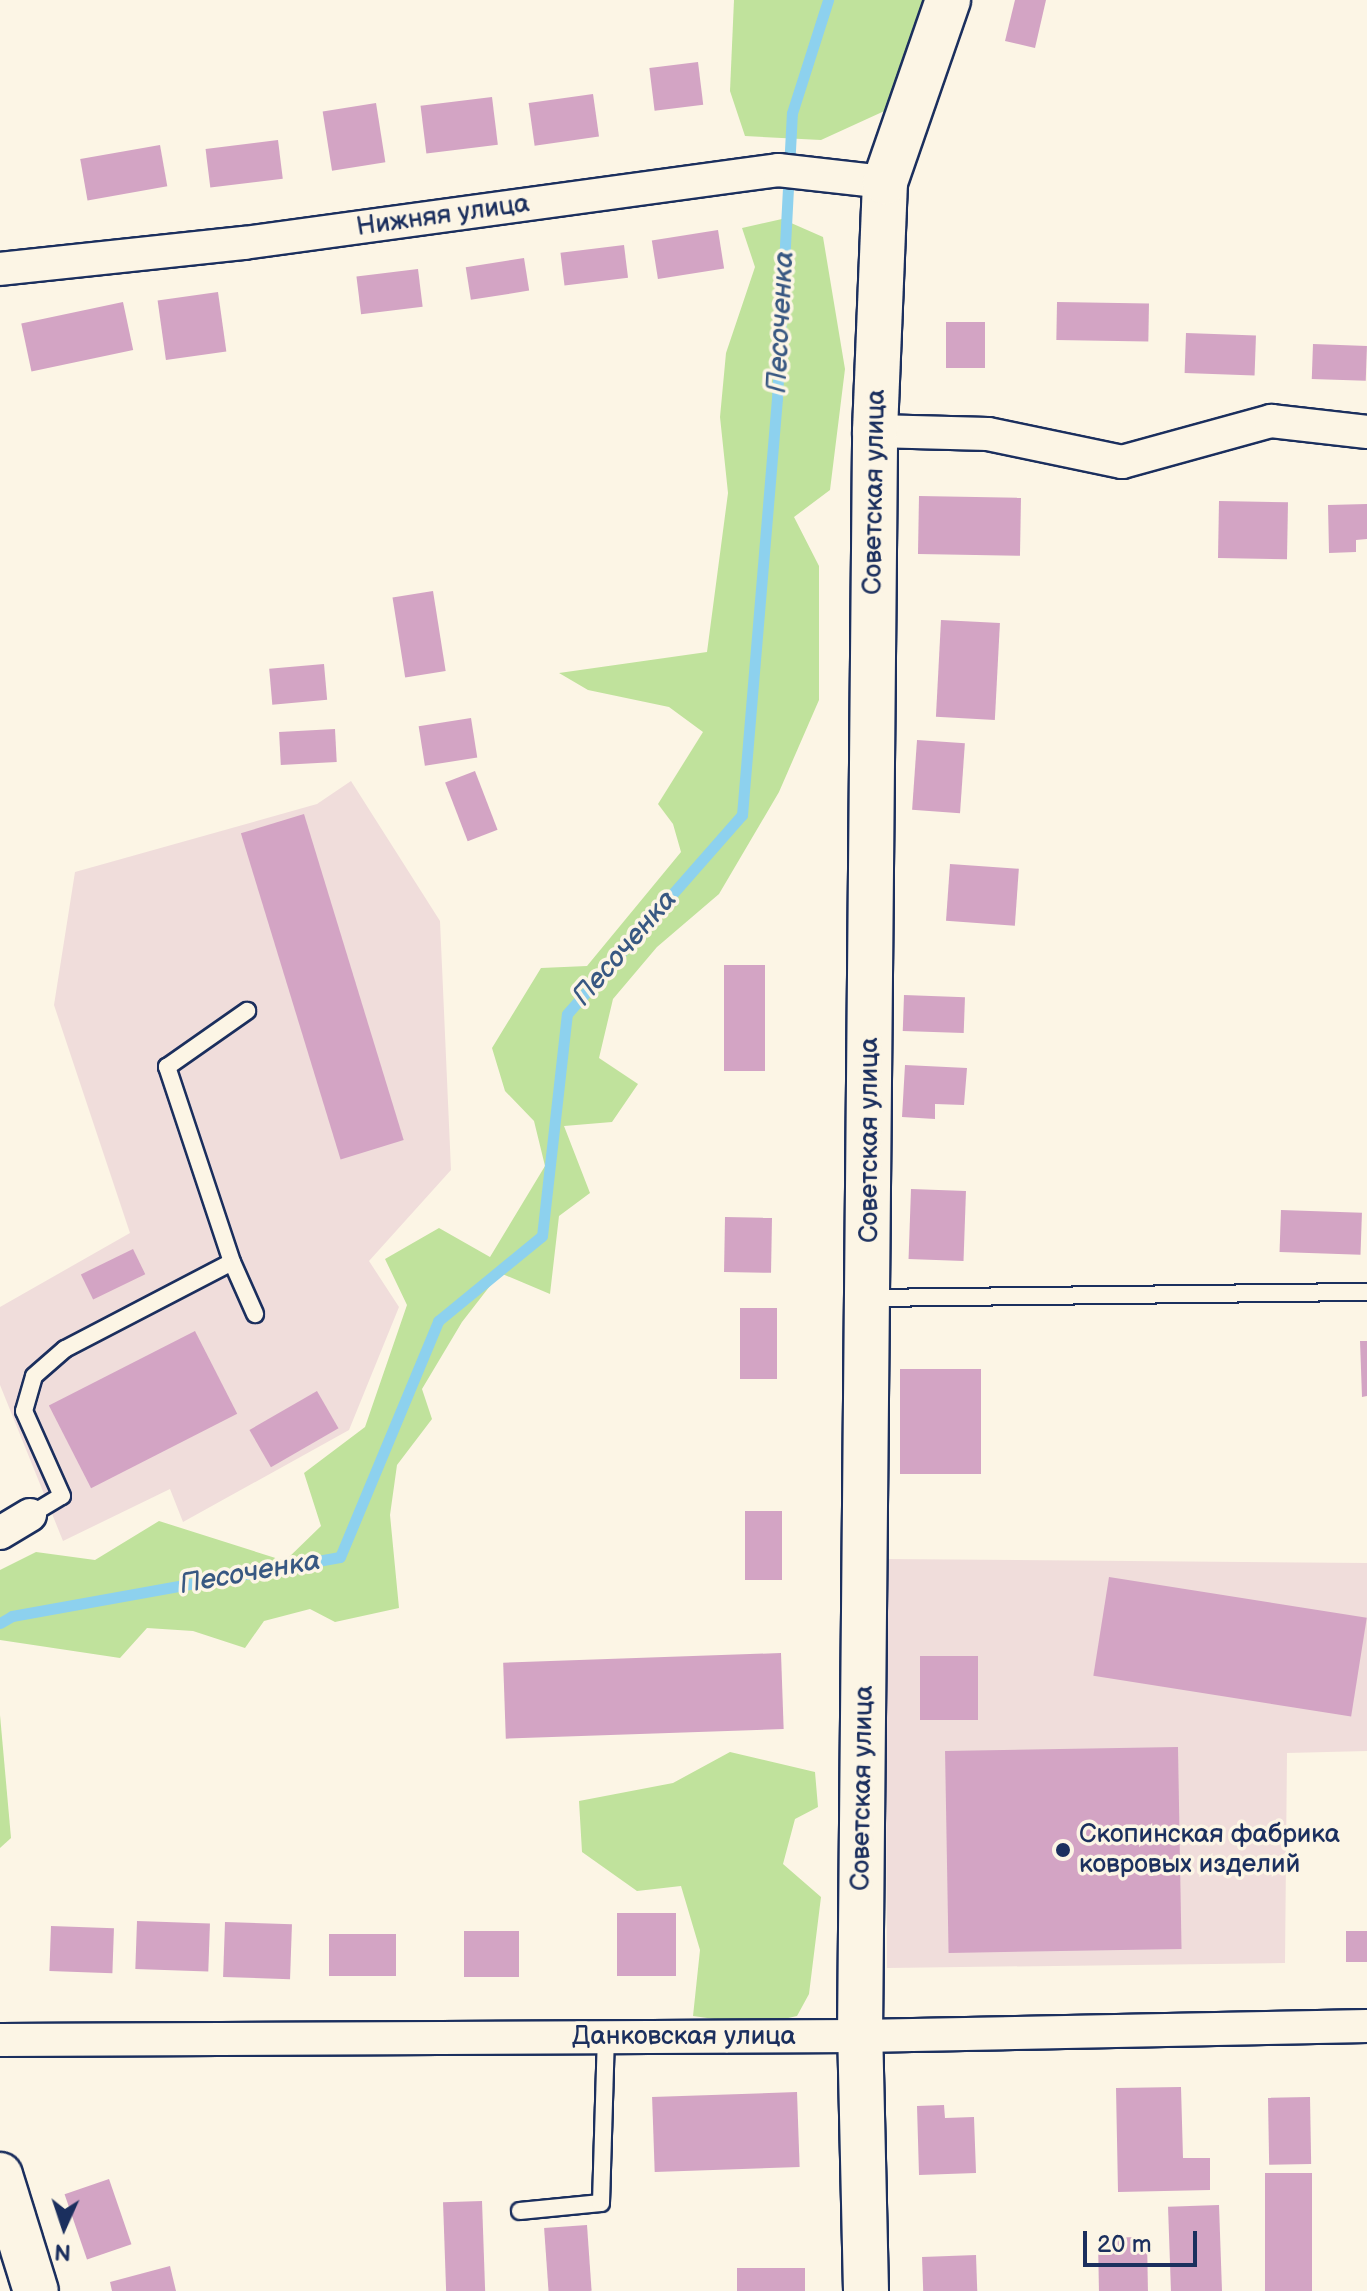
<!DOCTYPE html>
<meta charset="utf-8">
<style>
body{margin:0}
#map{position:relative;width:1367px;height:2291px;overflow:hidden;background:#fcf5e5;font-family:"Balsamiq Sans",sans-serif}
div>[style]{position:absolute}
.built>*{inset:0;background:#f0dddb}
.green>*{inset:0;background:#c0e29c}
.stream>*{height:11px;margin:-5.5px;padding:0 5.5px;transform-origin:5.5px;border-radius:5.5px;background:#8dd1ee}
.building>*{inset:0;background:#d3a4c4;transform-origin:0 0}
.roads{filter:drop-shadow(2px 0 #1b2f5e) drop-shadow(-2px 0 #1b2f5e) drop-shadow(0 2px #1b2f5e) drop-shadow(0 -2px #1b2f5e)}
.lane>*{height:16px;margin:-8px;padding:0 8px;transform-origin:8px;border-radius:8px;background:#fcf5e5}
.street>*{height:32px;margin:-16px;padding:0 16px;transform-origin:16px;border-radius:16px;background:#fcf5e5}
.secondary>*{height:44px;margin:-22px;padding:0 22px;transform-origin:22px;border-radius:22px;background:#fcf5e5}
.dots>*{width:22px;height:22px;translate:-50% -50%;box-sizing:border-box;border:4px solid #fcf5e5;border-radius:50%}
span{translate:-50% -50%;white-space:nowrap;text-align:center;line-height:1.15;-webkit-text-stroke:7px #fcf5e5;paint-order:stroke}
.street-label{font-size:26px;color:#1b2f5e}
.poi-label{font-size:26px;color:#1b2f5e}
.left{translate:0 -50%;text-align:left}
.water-label{font-size:28px;color:#385882;font-style:italic}
.north{position:absolute;left:24px;top:2187px;width:80px;height:80px;-webkit-text-stroke:6px #fcf5e5;paint-order:stroke;rotate:183deg;font-size:22px;font-weight:700;line-height:32px;text-align:center;color:#1b2f5e}
.north::after{content:'';display:block;margin:auto;width:28px;height:36px;background:#1b2f5e;clip-path:polygon(50% 0,100% 100%,50% 72%,0 100%)}
.scale{position:absolute;left:1083px;top:2231px;width:114px;height:36px;box-sizing:border-box;border:4px solid #1b2f5e;border-top:0;padding-left:10px;font-size:24px;line-height:28px;white-space:nowrap;color:#1b2f5e;-webkit-text-stroke:6px #fcf5e5;paint-order:stroke}
</style>
<div id="map">
<div class="built">
<i style="clip-path:polygon(351px 781px,440px 921px,451px 1170px,369px 1261px,399px 1307px,349px 1430px,183px 1522px,170px 1489px,63px 1541px,0 1385px,0 1307px,130px 1233px,54px 1005px,75px 872px,317px 804px)"></i>
<i style="clip-path:polygon(885px 1559px,1367px 1563px,1367px 1751px,1287px 1753px,1285px 1963px,887px 1968px)"></i>
</div>
<div class="green">
<i style="clip-path:polygon(734px 0,927px 0,891px 108px,821px 140px,745px 136px,730px 91px)"></i>
<i style="clip-path:polygon(782px 219px,823px 237px,845px 369px,830px 490px,794px 517px,819px 566px,819px 700px,779px 792px,719px 894px,657px 947px,613px 999px,599px 1058px,638px 1084px,612px 1122px,564px 1126px,590px 1193px,559px 1216px,550px 1294px,500px 1273px,462px 1322px,422px 1389px,432px 1419px,397px 1465px,390px 1515px,399px 1608px,335px 1622px,310px 1609px,264px 1621px,245px 1648px,193px 1631px,147px 1628px,120px 1658px,0 1640px,0 1570px,36px 1552px,95px 1560px,159px 1521px,285px 1561px,321px 1526px,304px 1473px,365px 1427px,407px 1305px,385px 1259px,439px 1228px,490px 1257px,545px 1166px,534px 1121px,505px 1091px,492px 1048px,541px 968px,587px 966px,681px 852px,673px 824px,658px 804px,703px 732px,669px 707px,588px 690px,559px 673px,707px 652px,728px 493px,720px 417px,726px 353px,755px 267px,742px 228px)"></i>
<i style="clip-path:polygon(0 1715px,11px 1838px,0 1848px)"></i>
<i style="clip-path:polygon(730px 1752px,815px 1772px,818px 1807px,795px 1819px,783px 1864px,821px 1897px,809px 1994px,797px 2016px,757px 2025px,693px 2016px,700px 1950px,681px 1886px,637px 1891px,582px 1852px,579px 1801px,673px 1783px)"></i>
</div>
<div class="stream">
<i style="left:0;top:1623px;width:14px;rotate:-30deg"></i>
<i style="left:12px;top:1616px;width:333px;rotate:-10.2deg"></i>
<i style="left:340px;top:1557px;width:256px;rotate:-67.4deg"></i>
<i style="left:438px;top:1321px;width:134px;rotate:-39.3deg"></i>
<i style="left:542px;top:1236px;width:223px;rotate:-83.6deg"></i>
<i style="left:567px;top:1014px;width:265px;rotate:-48.7deg"></i>
<i style="left:742px;top:815px;width:418px;rotate:-85.2deg"></i>
<i style="left:777px;top:398px;width:285px;rotate:-87deg"></i>
<i style="left:792px;top:113px;width:119px;rotate:-72.3deg"></i>
</div>
<div class="building">
<i style="clip-path:polygon(1015px 0,1046px 0,1035px 48px,1005px 41px)"></i>
<i style="left:698px;top:62px;width:43px;height:49px;rotate:83deg"></i>
<i style="left:593px;top:94px;width:43px;height:65px;rotate:82deg"></i>
<i style="left:492px;top:97px;width:48px;height:72px;rotate:83deg"></i>
<i style="left:376px;top:103px;width:60px;height:54px;rotate:81deg"></i>
<i style="left:278px;top:140px;width:39px;height:73px;rotate:83deg"></i>
<i style="left:160px;top:145px;width:42px;height:81px;rotate:80deg"></i>
<i style="left:718px;top:230px;width:39px;height:67px;rotate:81deg"></i>
<i style="left:624px;top:245px;width:33px;height:64px;rotate:83deg"></i>
<i style="left:524px;top:258px;width:33px;height:59px;rotate:81deg"></i>
<i style="left:418px;top:269px;width:38px;height:62px;rotate:83deg"></i>
<i style="left:218px;top:292px;width:60px;height:61px;rotate:82deg"></i>
<i style="left:123px;top:302px;width:49px;height:104px;rotate:78deg"></i>
<i style="left:1057px;top:302px;width:92px;height:38px;rotate:1deg"></i>
<i style="left:946px;top:322px;width:39px;height:46px"></i>
<i style="left:1186px;top:333px;width:70px;height:40px;rotate:2deg"></i>
<i style="left:1313px;top:344px;width:54px;height:35px;rotate:2deg"></i>
<i style="left:919px;top:496px;width:102px;height:58px;rotate:1deg"></i>
<i style="left:1219px;top:501px;width:69px;height:57px;rotate:1deg"></i>
<i style="clip-path:polygon(1367px 504px,1367px 539px,1356px 540px,1356px 552px,1329px 553px,1328px 505px)"></i>
<i style="left:433px;top:591px;width:81px;height:41px;rotate:81deg"></i>
<i style="left:941px;top:620px;width:59px;height:97px;rotate:3deg"></i>
<i style="left:324px;top:664px;width:36px;height:55px;rotate:85deg"></i>
<i style="left:471px;top:718px;width:40px;height:53px;rotate:81deg"></i>
<i style="left:335px;top:729px;width:33px;height:56px;rotate:87deg"></i>
<i style="left:917px;top:740px;width:48px;height:70px;rotate:4deg"></i>
<i style="left:475px;top:771px;width:63px;height:32px;rotate:69deg"></i>
<i style="left:304px;top:814px;width:341px;height:66px;rotate:73deg"></i>
<i style="left:950px;top:864px;width:69px;height:57px;rotate:4deg"></i>
<i style="left:724px;top:965px;width:41px;height:106px"></i>
<i style="left:904px;top:995px;width:61px;height:36px;rotate:2deg"></i>
<i style="clip-path:polygon(905px 1065px,967px 1068px,964px 1105px,935px 1104px,935px 1119px,902px 1117px)"></i>
<i style="left:911px;top:1189px;width:55px;height:70px;rotate:2deg"></i>
<i style="left:1281px;top:1210px;width:81px;height:42px;rotate:2deg"></i>
<i style="left:725px;top:1217px;width:47px;height:55px;rotate:1deg"></i>
<i style="left:133px;top:1249px;width:28px;height:58px;rotate:64deg"></i>
<i style="left:740px;top:1308px;width:37px;height:71px"></i>
<i style="left:195px;top:1331px;width:93px;height:164px;rotate:63deg"></i>
<i style="clip-path:polygon(1360px 1341px,1367px 1341px,1367px 1396px,1362px 1397px)"></i>
<i style="left:900px;top:1369px;width:81px;height:105px"></i>
<i style="left:317px;top:1391px;width:43px;height:78px;rotate:60deg"></i>
<i style="left:745px;top:1511px;width:37px;height:69px"></i>
<i style="left:1109px;top:1577px;width:261px;height:100px;rotate:9deg"></i>
<i style="left:781px;top:1653px;width:76px;height:278px;rotate:88deg"></i>
<i style="left:920px;top:1656px;width:58px;height:64px"></i>
<i style="left:1178px;top:1747px;width:202px;height:233px;rotate:89deg"></i>
<i style="left:617px;top:1913px;width:59px;height:63px"></i>
<i style="left:137px;top:1921px;width:73px;height:48px;rotate:2deg"></i>
<i style="left:225px;top:1922px;width:67px;height:55px;rotate:2deg"></i>
<i style="left:51px;top:1926px;width:63px;height:45px;rotate:2deg"></i>
<i style="left:464px;top:1931px;width:55px;height:46px"></i>
<i style="left:1346px;top:1931px;width:21px;height:31px"></i>
<i style="left:329px;top:1934px;width:67px;height:42px"></i>
<i style="clip-path:polygon(1181px 2087px,1183px 2158px,1210px 2158px,1210px 2190px,1118px 2192px,1116px 2088px)"></i>
<i style="left:797px;top:2092px;width:75px;height:145px;rotate:88deg"></i>
<i style="left:1310px;top:2097px;width:67px;height:42px;rotate:89deg"></i>
<i style="clip-path:polygon(944px 2105px,945px 2118px,974px 2117px,976px 2173px,919px 2175px,917px 2106px)"></i>
<i style="left:1265px;top:2173px;width:47px;height:118px"></i>
<i style="left:109px;top:2179px;width:69px;height:47px;rotate:71deg"></i>
<i style="left:482px;top:2201px;width:90px;height:39px;rotate:88deg"></i>
<i style="left:1219px;top:2205px;width:86px;height:51px;rotate:88deg"></i>
<i style="left:587px;top:2225px;width:66px;height:43px;rotate:86deg"></i>
<i style="left:1147px;top:2237px;width:54px;height:49px;rotate:89deg"></i>
<i style="left:976px;top:2255px;width:36px;height:54px;rotate:88deg"></i>
<i style="clip-path:polygon(170px 2266px,176px 2291px,112px 2291px,110px 2282px)"></i>
<i style="left:805px;top:2268px;width:23px;height:68px;rotate:90deg"></i>
</div>
<div class="roads">
<div class="lane">
<i style="left:232px;top:1262px;width:206px;rotate:-108.4deg"></i>
<i style="left:167px;top:1067px;width:98px;rotate:-35deg"></i>
<i style="left:869px;top:1298px;width:498px;rotate:-0.7deg"></i>
<i style="left:30px;top:1515px;width:37px;rotate:-31deg"></i>
<i style="left:62px;top:1496px;width:93px;rotate:-114.1deg"></i>
<i style="left:24px;top:1411px;width:36px;rotate:-74deg"></i>
<i style="left:34px;top:1376px;width:41px;rotate:-41.1deg"></i>
<i style="left:65px;top:1349px;width:188px;rotate:-27.5deg"></i>
<i style="left:232px;top:1262px;width:57px;rotate:66.1deg"></i>
<i style="left:520px;top:2211px;width:81px;rotate:-5.6deg"></i>
<i style="left:601px;top:2203px;width:166px;rotate:-88.3deg"></i>
</div>
<div class="street">
<i style="left:0;top:269px;width:245px;rotate:-6.1deg"></i>
<i style="left:244px;top:243px;width:539px;rotate:-7.78deg"></i>
<i style="left:778px;top:170px;width:108px;rotate:6.4deg"></i>
<i style="left:875px;top:431px;width:113px;rotate:1.5deg"></i>
<i style="left:988px;top:434px;width:137px;rotate:11.8deg"></i>
<i style="left:1122px;top:462px;width:155px;rotate:-15.4deg"></i>
<i style="left:1271px;top:421px;width:97px;rotate:6.5deg"></i>
<i style="left:0;top:1533px;width:35px;rotate:-31deg"></i>
<i style="left:0;top:2040px;width:860px;rotate:-0.27deg"></i>
<i style="left:860px;top:2036px;width:507px;rotate:-1.13deg"></i>
</div>
<div class="secondary">
<i style="left:0;top:2175px;width:121px;rotate:72.8deg"></i>
<i style="left:866px;top:2291px;width:255px;rotate:-91.3deg"></i>
<i style="left:860px;top:2036px;width:1605px;rotate:-89.46deg"></i>
<i style="left:875px;top:431px;width:249px;rotate:-87.7deg"></i>
<i style="left:885px;top:182px;width:193px;rotate:-70.9deg"></i>
</div>
</div>
<div class="dots">
<i style="left:1063px;top:1850px;background:#1b2f5e"></i>
</div>
<div class="street-label">
<span style="left:443px;top:216px;rotate:-8deg">Нижняя улица</span>
<span style="left:875px;top:492px;rotate:-89deg">Советская улица</span>
<span style="left:870px;top:1140px;rotate:-90deg">Советская улица</span>
<span style="left:863px;top:1788px;rotate:-89deg">Советская улица</span>
<span style="left:684px;top:2037px">Данковская улица</span>
</div>
<div class="poi-label">
<span class="left" style="left:1079px;top:1850px">Скопинская фабрика<br>ковровых изделий</span>
</div>
<div class="water-label">
<span style="left:781px;top:322px;rotate:-87deg">Песоченка</span>
<span style="left:625px;top:948px;rotate:-49deg">Песоченка</span>
<span style="left:250px;top:1573px;rotate:-10deg">Песоченка</span>
</div>
<div class="north">N</div>
<div class="scale">20 m</div>
</div>
